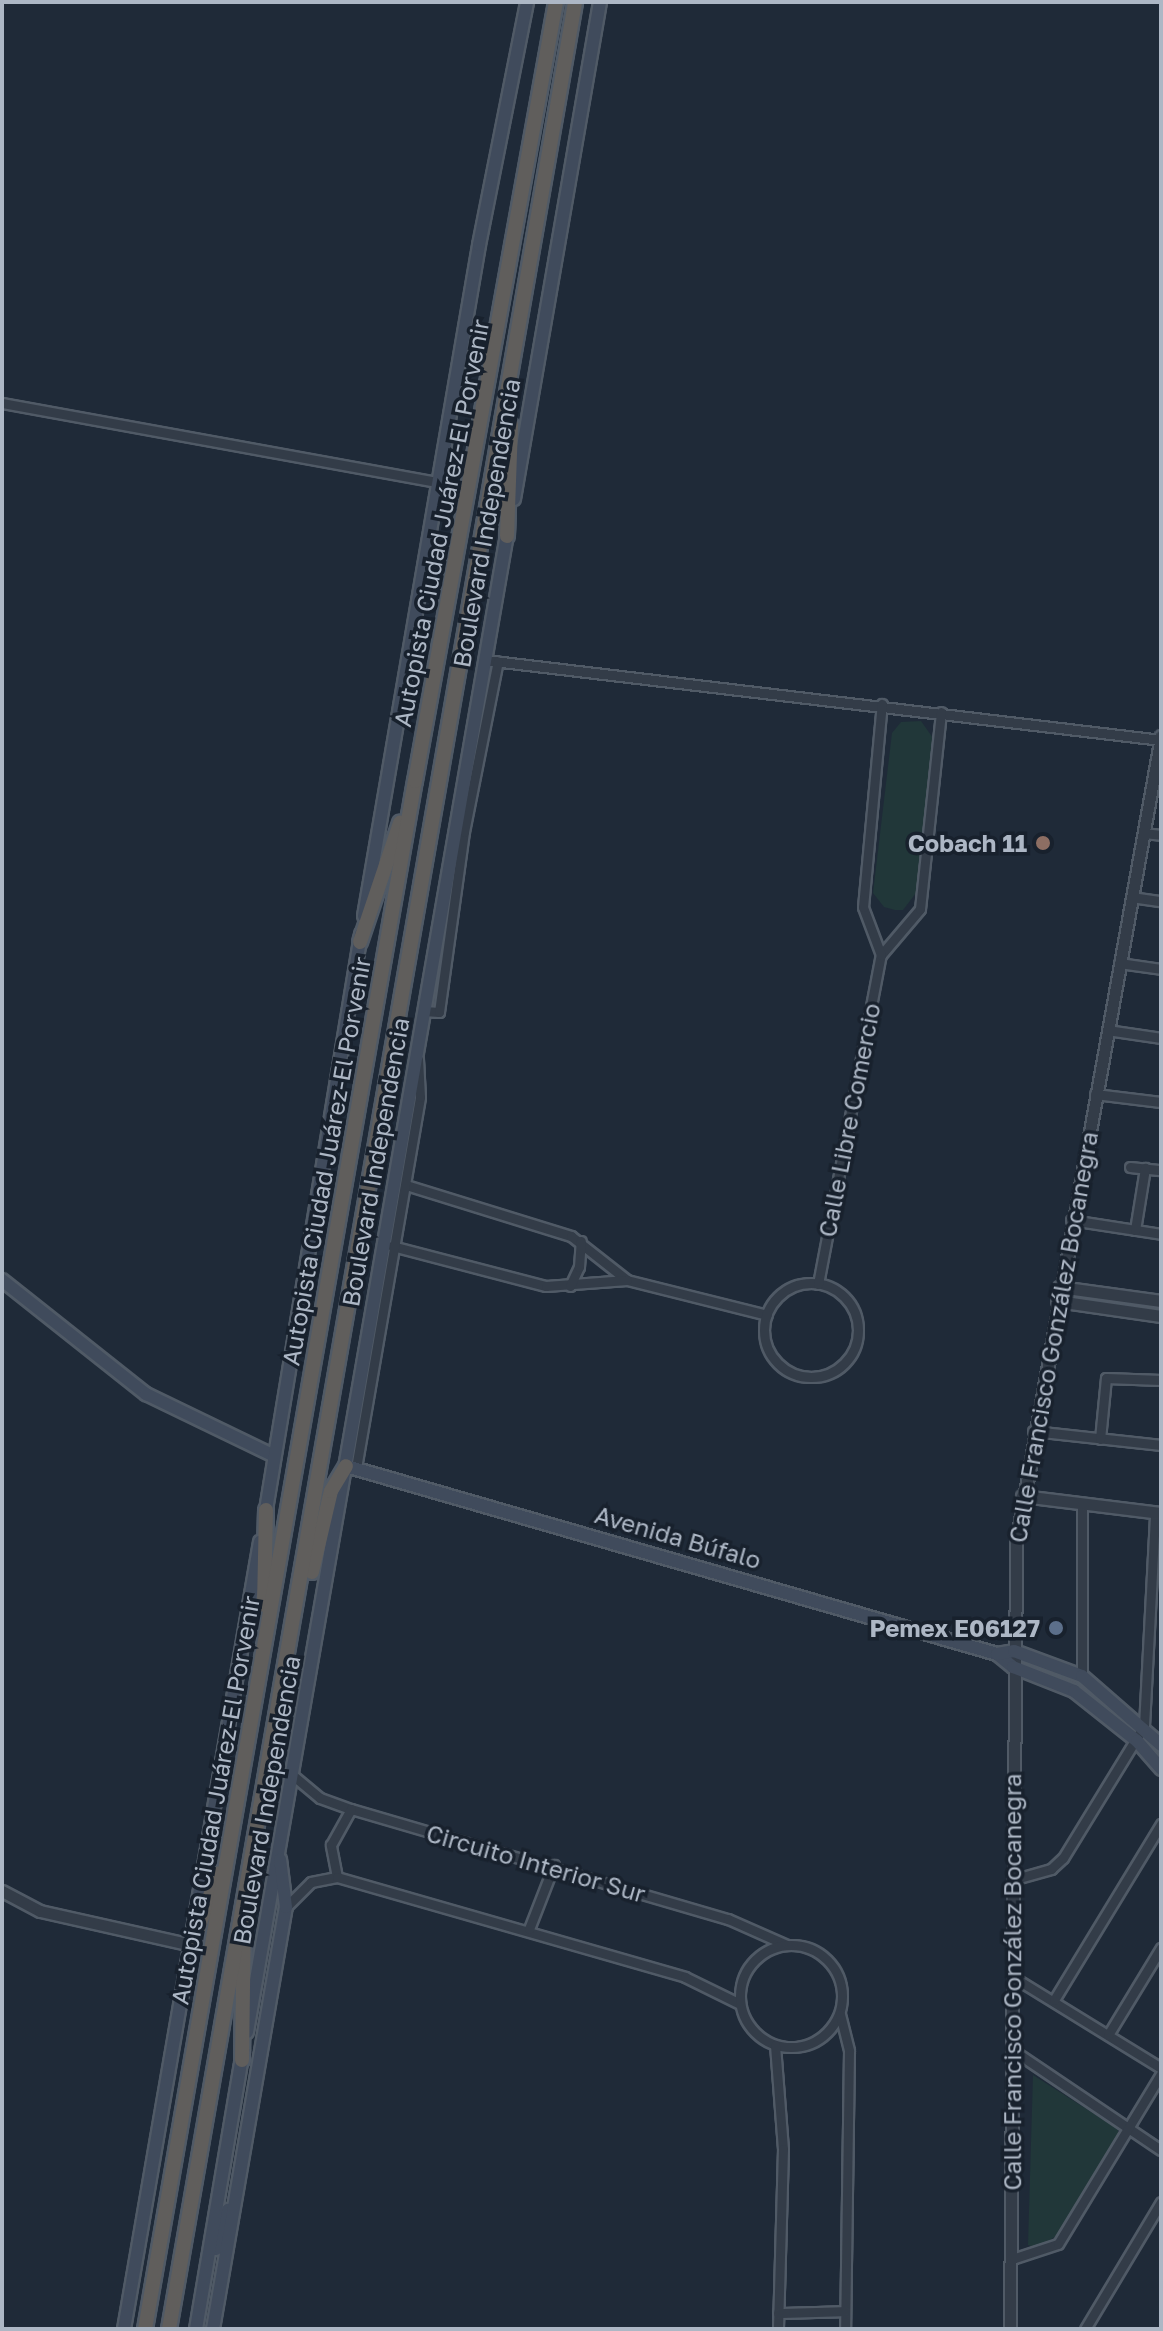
<!DOCTYPE html>
<meta charset="utf-8">
<style>
body{margin:0}
#map{position:relative;width:1163px;height:2331px;overflow:hidden;background:#1f2a38;font-family:"Golos Text",sans-serif}
div>[style]{position:absolute}
.green>*{inset:0;background:#213739}
.roads{filter:drop-shadow(2px 0 #505a66) drop-shadow(-2px 0 #505a66) drop-shadow(0 2px #505a66) drop-shadow(0 -2px #505a66)}
.minor>*{height:9px;margin:-4.5px;padding:0 4.5px;transform-origin:4.5px;border-radius:4.5px;background:#333c48}
.minor>.ring{margin:-4.5px;padding:0;box-sizing:content-box;background:none;border:9px solid #333c48;border-radius:50%}
.tertiary>*{height:11px;margin:-5.5px;padding:0 5.5px;transform-origin:5.5px;border-radius:5.5px;background:#333c48}
.secondary>*{height:12px;margin:-6px;padding:0 6px;transform-origin:6px;border-radius:6px;background:#404b5c}
.trunk>*{height:14px;margin:-7px;padding:0 7px;transform-origin:7px;border-radius:7px;background:#605e5c}
.dots>*{width:22px;height:22px;translate:-50% -50%;box-sizing:border-box;border:4px solid #18212d;border-radius:50%}
span{translate:-50% -50%;white-space:nowrap;text-align:center;line-height:1.15;-webkit-text-stroke:7px #18212d;paint-order:stroke}
.street-label{font-size:24px;color:#adb7c5}
.poi-label{font-size:24px;color:#adb7c5;font-weight:700}
.right{translate:-100% -50%;text-align:right}
.frame{position:absolute;inset:0;border:4px solid #adb7c5;pointer-events:none}
</style>
<div id="map">
<div class="green">
<i style="clip-path:polygon(921px 721px,933px 738px,916px 893px,903px 910px,895px 910px,884px 907px,873px 893px,892px 733px,901px 722px)"></i>
<i style="clip-path:polygon(1033px 2075px,1118px 2129px,1118px 2134px,1058px 2235px,1037px 2248px,1028px 2245px)"></i>
</div>
<div class="roads">
<div class="minor">
<i style="left:2px;top:403px;width:443px;rotate:10.3deg"></i>
<i style="left:485px;top:660px;width:681px;rotate:6.75deg"></i>
<i style="left:1143px;top:833px;width:18px;rotate:6deg"></i>
<i style="left:1131px;top:897px;width:30px;rotate:8deg"></i>
<i style="left:881px;top:955px;width:60px;rotate:-49.7deg"></i>
<i style="left:920px;top:909px;width:198px;rotate:-83.9deg"></i>
<i style="left:1119px;top:963px;width:42px;rotate:8.1deg"></i>
<i style="left:424px;top:1011px;width:15px;rotate:4deg"></i>
<i style="left:439px;top:1012px;width:182px;rotate:-82.1deg"></i>
<i style="left:464px;top:832px;width:174px;rotate:-78.8deg"></i>
<i style="left:1107px;top:1030px;width:55px;rotate:8.4deg"></i>
<i style="left:1095px;top:1094px;width:66px;rotate:6.9deg"></i>
<i style="left:1130px;top:1167px;width:31px;rotate:6deg"></i>
<i style="left:406px;top:1185px;width:173px;rotate:17.2deg"></i>
<i style="left:571px;top:1236px;width:71px;rotate:38.2deg"></i>
<i style="left:627px;top:1280px;width:144px;rotate:14deg"></i>
<i style="left:1071px;top:1220px;width:91px;rotate:8.8deg"></i>
<i style="left:1135px;top:1230px;width:63px;rotate:-80.8deg"></i>
<i style="left:392px;top:1246px;width:159px;rotate:14.6deg"></i>
<i style="left:546px;top:1286px;width:81px;rotate:-4.2deg"></i>
<i class="ring" style="left:764px;top:1283px;width:85px;height:85px"></i>
<i style="left:818px;top:1284px;width:335px;rotate:-79.2deg"></i>
<i style="left:881px;top:955px;width:51px;rotate:-110.6deg"></i>
<i style="left:863px;top:907px;width:204px;rotate:-84.7deg"></i>
<i style="left:570px;top:1286px;width:21px;rotate:-65deg"></i>
<i style="left:579px;top:1267px;width:26px;rotate:-86deg"></i>
<i style="left:1033px;top:1431px;width:129px;rotate:6.2deg"></i>
<i style="left:1100px;top:1439px;width:61px;rotate:-84.4deg"></i>
<i style="left:1106px;top:1378px;width:55px;rotate:2.1deg"></i>
<i style="left:356px;top:1468px;width:376px;rotate:-80.2deg"></i>
<i style="left:420px;top:1097px;width:38px;rotate:-93deg"></i>
<i style="left:1082px;top:1504px;width:172px;rotate:90deg"></i>
<i style="left:290px;top:1773px;width:39px;rotate:40deg"></i>
<i style="left:320px;top:1798px;width:33px;rotate:20deg"></i>
<i style="left:351px;top:1809px;width:393px;rotate:16.3deg"></i>
<i style="left:728px;top:1919px;width:64px;rotate:23.8deg"></i>
<i style="left:337px;top:1877px;width:33px;rotate:-101deg"></i>
<i style="left:331px;top:1845px;width:41px;rotate:-60.9deg"></i>
<i style="left:1012px;top:1880px;width:41px;rotate:-15.8deg"></i>
<i style="left:1051px;top:1869px;width:16px;rotate:-43deg"></i>
<i style="left:1063px;top:1858px;width:155px;rotate:-58.5deg"></i>
<i style="left:1144px;top:1726px;width:213px;rotate:-87deg"></i>
<i style="left:286px;top:1907px;width:35px;rotate:-45deg"></i>
<i style="left:311px;top:1882px;width:26px;rotate:-11deg"></i>
<i style="left:337px;top:1877px;width:362px;rotate:16deg"></i>
<i style="left:685px;top:1977px;width:61px;rotate:26.1deg"></i>
<i style="left:529px;top:1929px;width:69px;rotate:-68.7deg"></i>
<i class="ring" style="left:740px;top:1945px;width:93px;height:93px"></i>
<i style="left:1013px;top:1977px;width:174px;rotate:31.6deg"></i>
<i style="left:1054px;top:2000px;width:206px;rotate:-58.7deg"></i>
<i style="left:840px;top:2014px;width:38px;rotate:76deg"></i>
<i style="left:849px;top:2051px;width:278px;rotate:90.8deg"></i>
<i style="left:1108px;top:2035px;width:102px;rotate:-58.7deg"></i>
<i style="left:775px;top:2045px;width:104px;rotate:85.6deg"></i>
<i style="left:783px;top:2149px;width:180px;rotate:91.6deg"></i>
<i style="left:1014px;top:2051px;width:177px;rotate:34deg"></i>
<i style="left:1012px;top:2259px;width:48px;rotate:-18.1deg"></i>
<i style="left:1058px;top:2244px;width:199px;rotate:-58.8deg"></i>
<i style="left:778px;top:2313px;width:67px;rotate:-1.7deg"></i>
<i style="left:1085px;top:2329px;width:148px;rotate:-59.1deg"></i>
</div>
<div class="tertiary">
<i style="left:1059px;top:1287px;width:103px;rotate:7.8deg"></i>
<i style="left:1057px;top:1301px;width:105px;rotate:8.2deg"></i>
<i style="left:1022px;top:1496px;width:140px;rotate:7deg"></i>
<i style="left:2px;top:1891px;width:43px;rotate:27.8deg"></i>
<i style="left:40px;top:1911px;width:156px;rotate:12.6deg"></i>
<i style="left:1010px;top:2329px;width:786px;rotate:-89.56deg"></i>
<i style="left:1016px;top:1543px;width:820px;rotate:-79.81deg"></i>
</div>
<div class="secondary">
<i style="left:514px;top:499px;width:504px;rotate:-80.18deg"></i>
<i style="left:364px;top:916px;width:681px;rotate:-80.27deg"></i>
<i style="left:479px;top:245px;width:248px;rotate:-78.8deg"></i>
<i style="left:2px;top:1280px;width:184px;rotate:38.4deg"></i>
<i style="left:146px;top:1394px;width:142px;rotate:25.8deg"></i>
<i style="left:346px;top:1466px;width:678px;rotate:16.11deg"></i>
<i style="left:997px;top:1654px;width:21px;rotate:39deg"></i>
<i style="left:1013px;top:1667px;width:66px;rotate:21.5deg"></i>
<i style="left:1074px;top:1691px;width:80px;rotate:38.4deg"></i>
<i style="left:1137px;top:1741px;width:37px;rotate:49deg"></i>
<i style="left:265px;top:1516px;width:590px;rotate:-80.63deg"></i>
<i style="left:997px;top:1654px;width:17px;rotate:-10deg"></i>
<i style="left:1014px;top:1651px;width:72px;rotate:20.2deg"></i>
<i style="left:1082px;top:1676px;width:105px;rotate:41.1deg"></i>
<i style="left:247px;top:2032px;width:1525px;rotate:-80.15deg"></i>
<i style="left:216px;top:2249px;width:41px;rotate:-72.9deg"></i>
<i style="left:124px;top:2329px;width:799px;rotate:-80.2deg"></i>
<i style="left:196px;top:2329px;width:283px;rotate:-80.4deg"></i>
<i style="left:213px;top:2329px;width:428px;rotate:-80.2deg"></i>
<i style="left:286px;top:1907px;width:48px;rotate:-97.1deg"></i>
</div>
<div class="trunk">
<i style="left:507px;top:536px;width:111px;rotate:-87.9deg"></i>
<i style="left:360px;top:942px;width:126px;rotate:-71.4deg"></i>
<i style="left:312px;top:1572px;width:83px;rotate:-76.8deg"></i>
<i style="left:331px;top:1491px;width:29px;rotate:-59deg"></i>
<i style="left:264px;top:1605px;width:95px;rotate:-88.8deg"></i>
<i style="left:192px;top:1945px;width:76px;rotate:-69.9deg"></i>
<i style="left:242px;top:2060px;width:135px;rotate:-89.2deg"></i>
<i style="left:145px;top:2329px;width:1571px;rotate:-80.11deg"></i>
<i style="left:415px;top:781px;width:792px;rotate:-79.74deg"></i>
<i style="left:169px;top:2329px;width:2362px;rotate:-80.1deg"></i>
</div>
</div>
<div class="dots">
<i style="left:1043px;top:843px;background:#8d6e63"></i>
<i style="left:1056px;top:1628px;background:#5c6f8a"></i>
</div>
<div class="street-label">
<span style="left:441px;top:523px;rotate:-79deg">Autopista Ciudad Juárez-El Porvenir</span>
<span style="left:486px;top:523px;rotate:-80deg">Boulevard Independencia</span>
<span style="left:849px;top:1120px;rotate:-79deg">Calle Libre Comercio</span>
<span style="left:326px;top:1161px;rotate:-80deg">Autopista Ciudad Juárez-El Porvenir</span>
<span style="left:375px;top:1162px;rotate:-80deg">Boulevard Independencia</span>
<span style="left:1053px;top:1337px;rotate:-80deg">Calle Francisco González Bocanegra</span>
<span style="left:678px;top:1537px;rotate:16deg">Avenida Búfalo</span>
<span style="left:215px;top:1800px;rotate:-80deg">Autopista Ciudad Juárez-El Porvenir</span>
<span style="left:266px;top:1800px;rotate:-80deg">Boulevard Independencia</span>
<span style="left:536px;top:1863px;rotate:16deg">Circuito Interior Sur</span>
<span style="left:1012px;top:1982px;rotate:-90deg">Calle Francisco González Bocanegra</span>
</div>
<div class="poi-label">
<span class="right" style="left:1027px;top:843px">Cobach 11</span>
<span class="right" style="left:1040px;top:1628px">Pemex E06127</span>
</div>
<div class="frame"></div>
</div>
